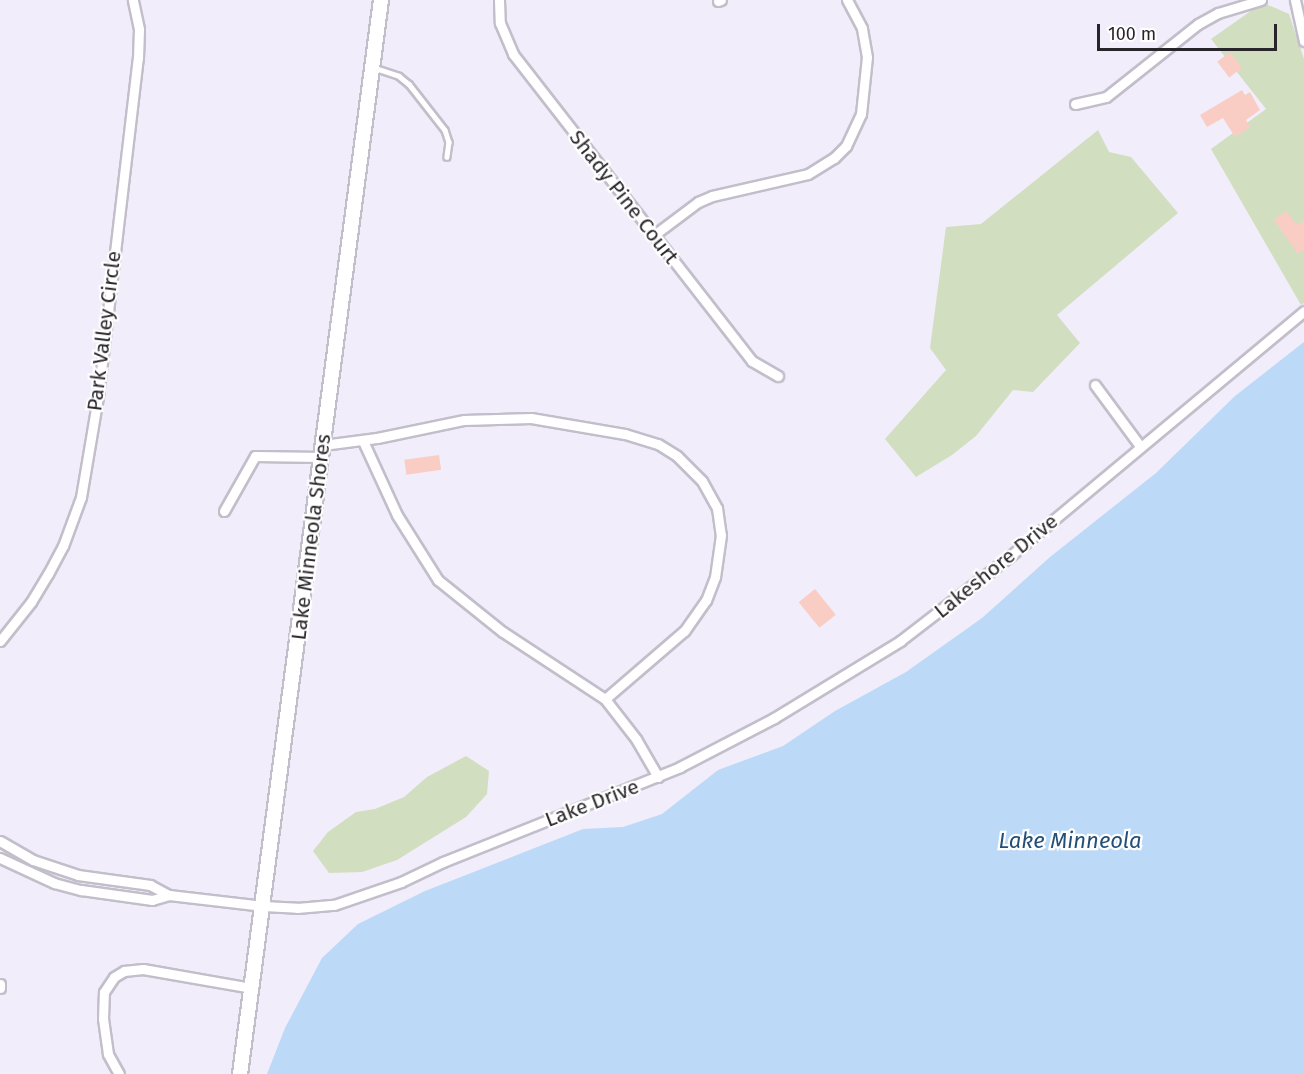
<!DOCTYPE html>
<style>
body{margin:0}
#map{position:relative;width:1304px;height:1074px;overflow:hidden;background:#f1edfa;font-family:"Fira Sans",sans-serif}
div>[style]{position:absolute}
.green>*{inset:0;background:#d2dec0}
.water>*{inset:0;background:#bcdaf8}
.building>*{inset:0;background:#facdc4;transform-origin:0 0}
.roads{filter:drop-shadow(2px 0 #c2beca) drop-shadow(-2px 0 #c2beca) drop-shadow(0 2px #c2beca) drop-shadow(0 -2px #c2beca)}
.service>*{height:4.5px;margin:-2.25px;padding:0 2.25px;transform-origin:2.25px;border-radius:2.25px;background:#fff}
.minor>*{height:9px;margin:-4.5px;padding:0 4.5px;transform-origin:4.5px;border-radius:4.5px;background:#fff}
.secondary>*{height:14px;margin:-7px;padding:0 7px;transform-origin:7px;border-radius:7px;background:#fff}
span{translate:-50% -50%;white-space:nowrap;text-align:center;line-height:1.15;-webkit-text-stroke:4.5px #fff;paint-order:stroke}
.street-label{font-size:21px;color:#27252a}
.water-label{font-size:22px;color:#244f77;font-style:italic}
.scale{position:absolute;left:1097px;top:24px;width:180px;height:27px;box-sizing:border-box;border:3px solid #27252a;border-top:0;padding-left:8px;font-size:18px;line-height:21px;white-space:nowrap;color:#27252a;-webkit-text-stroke:4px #fff;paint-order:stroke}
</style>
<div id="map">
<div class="green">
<i style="clip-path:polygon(1268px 5px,1289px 14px,1304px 59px,1304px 303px,1301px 305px,1211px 149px,1266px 109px,1211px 39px,1255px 8px)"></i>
<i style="clip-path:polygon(1098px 130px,1109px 152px,1131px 157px,1178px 213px,1057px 315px,1080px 343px,1033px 392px,1013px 390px,976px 436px,952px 455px,916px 477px,885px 439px,946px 370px,930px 348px,946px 227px,981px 224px)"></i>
<i style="clip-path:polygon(466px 756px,489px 771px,487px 794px,466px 817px,397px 860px,362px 872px,329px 873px,313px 851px,328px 832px,356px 812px,375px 809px,404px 797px,427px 777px)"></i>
</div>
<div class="water">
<i style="clip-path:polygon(1304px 342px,1304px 1074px,267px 1074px,285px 1028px,322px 958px,358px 924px,425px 891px,583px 829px,623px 827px,662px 814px,718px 770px,783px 746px,835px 711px,906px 672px,982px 618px,1050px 557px,1156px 473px,1235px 396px)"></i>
</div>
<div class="building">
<i style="left:1230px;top:52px;width:20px;height:16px;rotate:53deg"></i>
<i style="clip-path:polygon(1242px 90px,1245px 95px,1250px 92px,1260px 110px,1246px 120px,1250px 127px,1235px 137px,1223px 118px,1207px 127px,1200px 115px)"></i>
<i style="clip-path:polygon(1286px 211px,1297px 225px,1304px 220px,1304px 249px,1298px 254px,1274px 220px)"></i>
<i style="left:439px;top:455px;width:15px;height:35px;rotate:82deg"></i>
<i style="left:815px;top:589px;width:33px;height:21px;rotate:51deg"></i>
</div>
<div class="roads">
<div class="service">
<i style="left:375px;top:68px;width:25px;rotate:18deg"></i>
<i style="left:399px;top:76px;width:13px;rotate:39deg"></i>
<i style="left:409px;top:84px;width:58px;rotate:52deg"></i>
<i style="left:445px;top:130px;width:13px;rotate:72deg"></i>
<i style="left:449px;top:142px;width:15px;rotate:98deg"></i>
</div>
<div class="minor">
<i style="left:499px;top:0;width:23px;rotate:88deg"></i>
<i style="left:500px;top:23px;width:34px;rotate:67deg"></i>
<i style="left:513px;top:54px;width:389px;rotate:52.1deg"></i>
<i style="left:752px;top:361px;width:30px;rotate:30deg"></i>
<i style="left:1295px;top:0;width:42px;rotate:77.6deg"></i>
<i style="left:718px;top:1px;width:3px;rotate:-18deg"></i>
<i style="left:1075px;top:104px;width:32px;rotate:-13deg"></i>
<i style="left:1106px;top:97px;width:117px;rotate:-38.4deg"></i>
<i style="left:1198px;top:24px;width:23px;rotate:-29deg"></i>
<i style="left:1218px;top:13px;width:45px;rotate:-16.8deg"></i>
<i style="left:654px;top:235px;width:55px;rotate:-36.9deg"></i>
<i style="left:698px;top:202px;width:15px;rotate:-23deg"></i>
<i style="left:712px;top:196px;width:98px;rotate:-12.9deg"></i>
<i style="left:808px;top:174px;width:31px;rotate:-32deg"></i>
<i style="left:834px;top:158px;width:17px;rotate:-45deg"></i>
<i style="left:846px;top:146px;width:35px;rotate:-65deg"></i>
<i style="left:861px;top:114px;width:57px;rotate:-84deg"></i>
<i style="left:867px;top:57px;width:29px;rotate:-100deg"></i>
<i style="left:862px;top:28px;width:32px;rotate:-118deg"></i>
<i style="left:1095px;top:385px;width:76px;rotate:53.6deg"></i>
<i style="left:363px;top:441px;width:81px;rotate:65.3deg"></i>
<i style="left:397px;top:515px;width:77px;rotate:57.8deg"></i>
<i style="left:438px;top:580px;width:83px;rotate:38.7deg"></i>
<i style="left:503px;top:632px;width:122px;rotate:33.3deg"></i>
<i style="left:605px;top:699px;width:51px;rotate:52.2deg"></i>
<i style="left:636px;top:739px;width:44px;rotate:59.9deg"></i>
<i style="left:323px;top:445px;width:54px;rotate:-7.4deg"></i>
<i style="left:377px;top:438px;width:89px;rotate:-11.7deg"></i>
<i style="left:464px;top:420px;width:67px;rotate:-1.7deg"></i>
<i style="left:531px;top:418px;width:95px;rotate:9.7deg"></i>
<i style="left:625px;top:434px;width:34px;rotate:17deg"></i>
<i style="left:658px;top:444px;width:22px;rotate:32deg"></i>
<i style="left:677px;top:456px;width:35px;rotate:45deg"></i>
<i style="left:702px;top:481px;width:31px;rotate:61deg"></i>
<i style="left:717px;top:508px;width:27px;rotate:82deg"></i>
<i style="left:721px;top:535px;width:42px;rotate:98.1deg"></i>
<i style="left:715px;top:577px;width:25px;rotate:111deg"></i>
<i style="left:706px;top:600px;width:38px;rotate:125deg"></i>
<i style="left:684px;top:631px;width:104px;rotate:139.3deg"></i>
<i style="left:224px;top:511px;width:63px;rotate:-60.6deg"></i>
<i style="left:255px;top:456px;width:67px;rotate:0.9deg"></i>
<i style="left:0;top:641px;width:50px;rotate:-51.5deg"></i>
<i style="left:31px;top:602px;width:33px;rotate:-59deg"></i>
<i style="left:48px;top:574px;width:32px;rotate:-62deg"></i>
<i style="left:63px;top:546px;width:52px;rotate:-69.8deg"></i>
<i style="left:81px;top:497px;width:101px;rotate:-80.4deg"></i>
<i style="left:98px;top:397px;width:341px;rotate:-83.3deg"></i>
<i style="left:138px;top:58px;width:29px;rotate:-88deg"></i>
<i style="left:139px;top:29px;width:30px;rotate:-102deg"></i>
<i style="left:0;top:841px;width:38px;rotate:30deg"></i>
<i style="left:33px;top:860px;width:47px;rotate:18.4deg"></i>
<i style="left:78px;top:875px;width:73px;rotate:7.9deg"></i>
<i style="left:150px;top:885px;width:21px;rotate:28deg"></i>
<i style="left:169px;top:895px;width:95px;rotate:6.7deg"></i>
<i style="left:263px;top:906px;width:34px;rotate:3deg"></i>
<i style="left:297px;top:908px;width:37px;rotate:-5deg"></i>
<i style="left:334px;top:905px;width:71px;rotate:-18.9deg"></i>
<i style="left:401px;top:882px;width:47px;rotate:-25.5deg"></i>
<i style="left:443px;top:862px;width:255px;rotate:-21.8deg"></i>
<i style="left:680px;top:767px;width:106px;rotate:-27.5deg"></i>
<i style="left:774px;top:718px;width:148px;rotate:-31.4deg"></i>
<i style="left:900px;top:641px;width:138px;rotate:-37.6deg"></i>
<i style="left:1009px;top:557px;width:384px;rotate:-39.8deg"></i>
<i style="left:0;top:858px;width:60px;rotate:24.8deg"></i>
<i style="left:54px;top:883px;width:28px;rotate:15deg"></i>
<i style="left:81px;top:890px;width:72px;rotate:8deg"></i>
<i style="left:152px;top:900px;width:18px;rotate:-16deg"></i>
<i style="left:0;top:984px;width:4px;rotate:90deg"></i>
<i style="left:119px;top:1074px;width:23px;rotate:-119deg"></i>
<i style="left:108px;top:1054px;width:35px;rotate:-98deg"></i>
<i style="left:103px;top:1019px;width:27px;rotate:-88deg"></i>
<i style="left:104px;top:992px;width:18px;rotate:-56deg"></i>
<i style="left:114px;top:977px;width:12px;rotate:-31deg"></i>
<i style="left:124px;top:971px;width:19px;rotate:-6deg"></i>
<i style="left:143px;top:969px;width:111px;rotate:9.9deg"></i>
</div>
<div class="secondary">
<i style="left:240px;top:1074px;width:1083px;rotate:-82.52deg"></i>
</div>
</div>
<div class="street-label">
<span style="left:624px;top:197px;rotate:52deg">Shady Pine Court</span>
<span style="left:104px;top:331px;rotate:-83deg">Park Valley Circle</span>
<span style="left:311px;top:537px;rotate:-83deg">Lake Minneola Shores</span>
<span style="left:996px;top:566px;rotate:-39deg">Lakeshore Drive</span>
<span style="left:592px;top:803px;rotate:-21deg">Lake Drive</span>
</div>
<div class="water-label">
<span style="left:1070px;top:841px">Lake Minneola</span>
</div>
<div class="scale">100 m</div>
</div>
